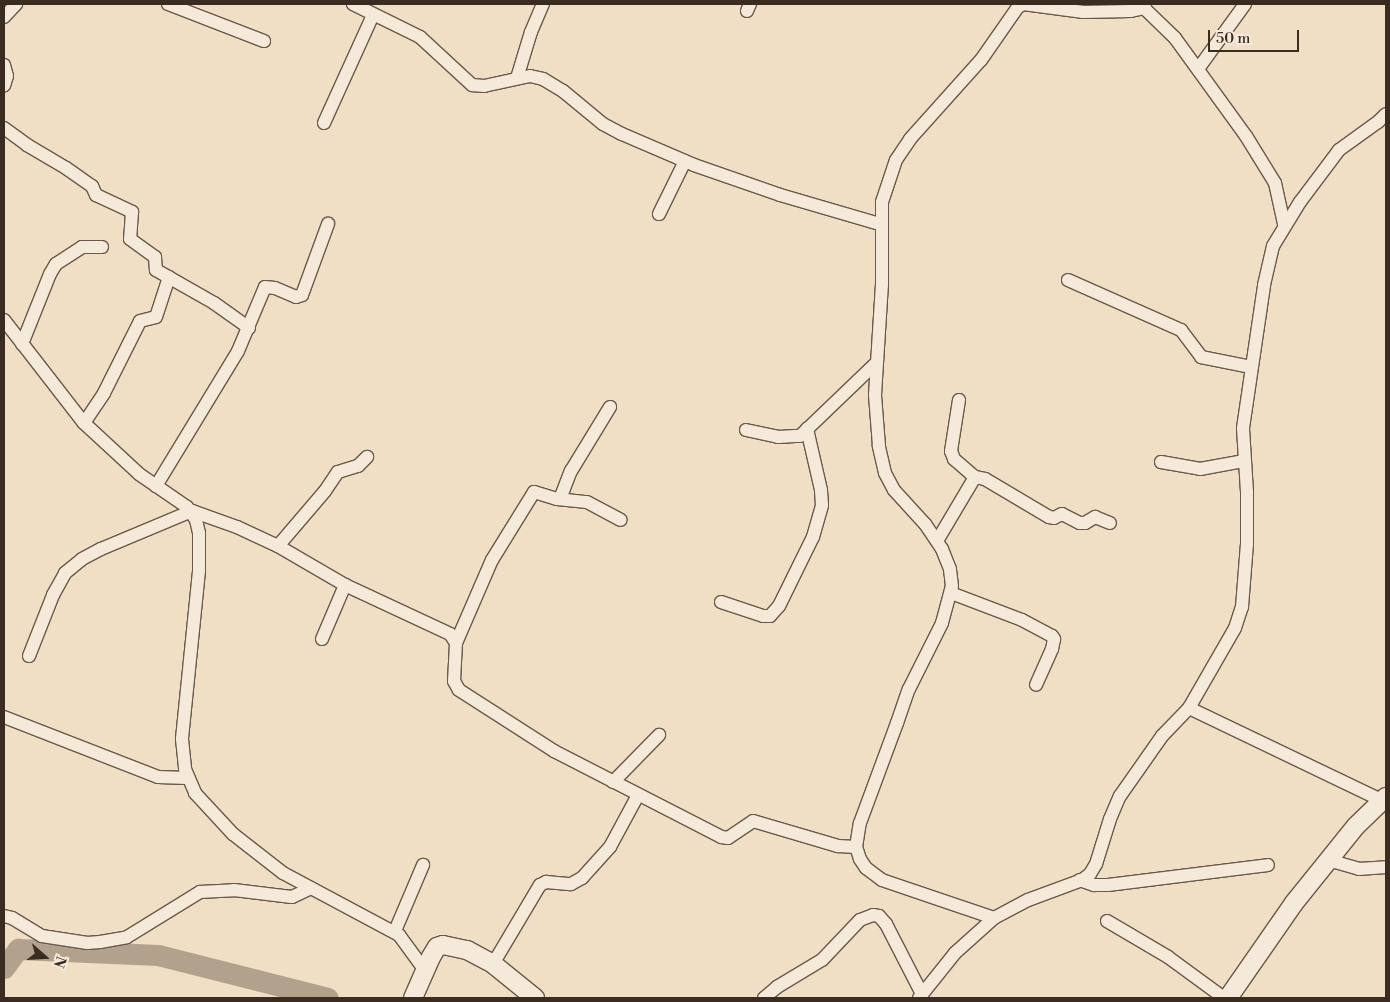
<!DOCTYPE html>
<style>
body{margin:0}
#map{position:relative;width:1390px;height:1002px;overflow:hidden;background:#f0dfc4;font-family:"Libre Bodoni",serif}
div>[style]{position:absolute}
.river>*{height:21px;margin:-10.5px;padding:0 10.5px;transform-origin:10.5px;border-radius:10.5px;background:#b2a28d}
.roads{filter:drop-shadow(1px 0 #68594a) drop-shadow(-1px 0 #68594a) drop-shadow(0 1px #68594a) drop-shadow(0 -1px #68594a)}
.minor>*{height:12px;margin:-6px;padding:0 6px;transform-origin:6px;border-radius:6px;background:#f5ead9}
.secondary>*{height:18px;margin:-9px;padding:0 9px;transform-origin:9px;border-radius:9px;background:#f5ead9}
span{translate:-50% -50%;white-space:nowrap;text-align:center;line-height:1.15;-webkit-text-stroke:5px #f5ead9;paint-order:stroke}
.frame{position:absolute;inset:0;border:5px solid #3a2c21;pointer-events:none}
.north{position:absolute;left:20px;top:932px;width:50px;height:50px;-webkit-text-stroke:4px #f5ead9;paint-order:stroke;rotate:109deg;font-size:14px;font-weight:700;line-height:20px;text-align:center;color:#3a2c21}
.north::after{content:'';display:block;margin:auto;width:18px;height:22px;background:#3a2c21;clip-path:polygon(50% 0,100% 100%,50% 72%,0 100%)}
.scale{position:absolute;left:1208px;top:30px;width:91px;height:22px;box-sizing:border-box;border:2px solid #3a2c21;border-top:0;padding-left:6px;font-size:15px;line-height:18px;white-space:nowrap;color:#3a2c21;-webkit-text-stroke:4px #f5ead9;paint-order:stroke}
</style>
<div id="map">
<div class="river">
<i style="left:4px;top:968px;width:24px;rotate:-54deg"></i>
<i style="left:18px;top:949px;width:140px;rotate:2.5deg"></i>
<i style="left:158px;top:955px;width:175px;rotate:14.2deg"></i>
</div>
<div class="roads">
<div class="minor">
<i style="left:168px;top:4px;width:103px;rotate:21.1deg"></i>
<i style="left:353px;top:4px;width:75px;rotate:26.2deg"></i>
<i style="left:420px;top:37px;width:71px;rotate:42.7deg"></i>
<i style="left:472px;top:85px;width:12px;rotate:5deg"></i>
<i style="left:484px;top:86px;width:47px;rotate:-12.3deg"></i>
<i style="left:530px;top:76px;width:13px;rotate:13deg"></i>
<i style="left:543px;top:79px;width:23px;rotate:31deg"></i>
<i style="left:563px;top:91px;width:52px;rotate:39.5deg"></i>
<i style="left:603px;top:124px;width:21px;rotate:28deg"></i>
<i style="left:622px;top:134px;width:78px;rotate:23.3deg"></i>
<i style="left:694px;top:165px;width:91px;rotate:19.2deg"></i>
<i style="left:780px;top:195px;width:104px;rotate:16.2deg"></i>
<i style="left:1144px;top:8px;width:43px;rotate:44.1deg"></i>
<i style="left:1175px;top:38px;width:121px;rotate:54.1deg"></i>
<i style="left:1246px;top:136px;width:55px;rotate:58.3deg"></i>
<i style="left:1275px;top:183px;width:42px;rotate:77.6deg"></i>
<i style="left:747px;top:11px;width:8px;rotate:-67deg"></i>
<i style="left:4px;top:17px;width:18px;rotate:-47deg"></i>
<i style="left:4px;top:65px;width:11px;rotate:75deg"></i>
<i style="left:7px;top:76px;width:10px;rotate:107deg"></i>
<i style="left:1198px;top:69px;width:80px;rotate:-54.1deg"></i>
<i style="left:517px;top:78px;width:48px;rotate:-73.1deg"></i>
<i style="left:531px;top:32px;width:30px;rotate:-67deg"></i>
<i style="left:324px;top:123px;width:119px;rotate:-65.6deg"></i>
<i style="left:4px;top:128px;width:29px;rotate:36deg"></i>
<i style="left:27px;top:145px;width:45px;rotate:30.5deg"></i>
<i style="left:66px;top:168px;width:32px;rotate:35deg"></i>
<i style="left:92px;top:186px;width:10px;rotate:66deg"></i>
<i style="left:96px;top:195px;width:40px;rotate:25deg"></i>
<i style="left:132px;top:212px;width:27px;rotate:94deg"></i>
<i style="left:130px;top:239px;width:31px;rotate:36deg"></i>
<i style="left:155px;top:257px;width:13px;rotate:86deg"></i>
<i style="left:156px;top:270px;width:67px;rotate:29.6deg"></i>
<i style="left:214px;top:303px;width:43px;rotate:35.5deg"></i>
<i style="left:659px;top:214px;width:59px;rotate:-63.9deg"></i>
<i style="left:1068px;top:280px;width:124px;rotate:23.9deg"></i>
<i style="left:1181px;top:330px;width:34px;rotate:53deg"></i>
<i style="left:1201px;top:357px;width:51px;rotate:11.3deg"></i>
<i style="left:4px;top:320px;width:130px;rotate:52.2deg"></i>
<i style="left:84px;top:423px;width:75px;rotate:42.8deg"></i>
<i style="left:139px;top:474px;width:58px;rotate:34.5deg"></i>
<i style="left:187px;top:507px;width:16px;rotate:55deg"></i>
<i style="left:196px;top:520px;width:13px;rotate:77deg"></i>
<i style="left:199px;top:533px;width:38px;rotate:90deg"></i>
<i style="left:199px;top:571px;width:169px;rotate:95.8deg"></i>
<i style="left:182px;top:739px;width:30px;rotate:84deg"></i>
<i style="left:185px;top:769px;width:26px;rotate:67deg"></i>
<i style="left:195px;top:793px;width:56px;rotate:47.2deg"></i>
<i style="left:233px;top:834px;width:63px;rotate:38deg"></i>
<i style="left:283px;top:873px;width:132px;rotate:28.1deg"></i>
<i style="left:399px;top:935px;width:42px;rotate:53.7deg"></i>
<i style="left:22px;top:344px;width:75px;rotate:-68.2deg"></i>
<i style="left:50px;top:274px;width:12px;rotate:-59deg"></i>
<i style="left:56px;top:264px;width:31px;rotate:-33deg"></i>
<i style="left:82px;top:247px;width:20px"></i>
<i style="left:959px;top:400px;width:52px;rotate:98.9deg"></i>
<i style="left:951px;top:451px;width:9px;rotate:69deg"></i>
<i style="left:954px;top:459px;width:28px;rotate:41deg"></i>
<i style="left:84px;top:423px;width:36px;rotate:-56deg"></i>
<i style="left:104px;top:393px;width:80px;rotate:-63.4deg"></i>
<i style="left:140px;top:321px;width:16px;rotate:-14deg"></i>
<i style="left:156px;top:317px;width:42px;rotate:-72deg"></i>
<i style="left:746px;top:430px;width:33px;rotate:12deg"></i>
<i style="left:778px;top:437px;width:22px;rotate:-3deg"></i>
<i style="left:800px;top:436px;width:104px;rotate:-43.8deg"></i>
<i style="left:1161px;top:462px;width:40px;rotate:10deg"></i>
<i style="left:1200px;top:469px;width:45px;rotate:-10.3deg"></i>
<i style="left:156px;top:486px;width:158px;rotate:-58.7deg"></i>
<i style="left:238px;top:351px;width:69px;rotate:-67.1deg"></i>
<i style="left:265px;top:287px;width:10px;rotate:6deg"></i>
<i style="left:275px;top:288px;width:23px;rotate:23deg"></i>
<i style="left:296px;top:297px;width:6px;rotate:-18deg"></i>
<i style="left:302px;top:295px;width:76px;rotate:-69.9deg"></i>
<i style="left:560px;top:499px;width:30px;rotate:-69deg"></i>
<i style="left:571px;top:471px;width:75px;rotate:-58.6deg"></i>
<i style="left:937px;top:541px;width:74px;rotate:-59.3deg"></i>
<i style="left:975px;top:477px;width:10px;rotate:11deg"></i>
<i style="left:985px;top:479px;width:74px;rotate:30.7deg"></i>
<i style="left:1049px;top:517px;width:5px;rotate:11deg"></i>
<i style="left:1054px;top:518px;width:9px;rotate:-27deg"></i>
<i style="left:1062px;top:514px;width:20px;rotate:27deg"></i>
<i style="left:1080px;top:523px;width:5px"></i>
<i style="left:1085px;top:523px;width:12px;rotate:-31deg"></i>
<i style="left:1095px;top:517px;width:16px;rotate:22deg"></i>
<i style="left:278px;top:546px;width:72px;rotate:-49.5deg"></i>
<i style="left:325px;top:491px;width:23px;rotate:-56deg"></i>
<i style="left:338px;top:472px;width:21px;rotate:-17deg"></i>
<i style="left:358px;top:466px;width:13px;rotate:-45deg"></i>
<i style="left:951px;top:593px;width:76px;rotate:20.8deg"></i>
<i style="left:1022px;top:620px;width:34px;rotate:28deg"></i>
<i style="left:1052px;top:636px;width:4px;rotate:56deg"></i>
<i style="left:1054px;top:639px;width:10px;rotate:101deg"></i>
<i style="left:1052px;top:649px;width:39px;rotate:114deg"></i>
<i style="left:721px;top:602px;width:44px;rotate:18.4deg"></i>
<i style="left:763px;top:616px;width:7px"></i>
<i style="left:770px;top:616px;width:13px;rotate:-48deg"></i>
<i style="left:779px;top:606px;width:77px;rotate:-63.8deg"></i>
<i style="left:813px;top:537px;width:33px;rotate:-74deg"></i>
<i style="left:822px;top:505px;width:15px;rotate:-94deg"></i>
<i style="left:821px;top:490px;width:63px;rotate:-102.9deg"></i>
<i style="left:322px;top:639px;width:59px;rotate:-66.9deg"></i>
<i style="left:456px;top:643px;width:90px;rotate:-66.6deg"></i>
<i style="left:492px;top:560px;width:80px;rotate:-58.3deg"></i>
<i style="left:534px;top:492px;width:24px;rotate:17deg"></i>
<i style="left:557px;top:499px;width:30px;rotate:6deg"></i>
<i style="left:587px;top:502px;width:38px;rotate:28deg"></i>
<i style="left:29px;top:656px;width:66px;rotate:-68.5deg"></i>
<i style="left:53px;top:595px;width:25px;rotate:-61deg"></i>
<i style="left:65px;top:573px;width:22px;rotate:-39deg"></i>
<i style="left:82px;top:559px;width:21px;rotate:-28deg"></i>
<i style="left:101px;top:549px;width:99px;rotate:-22.7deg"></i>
<i style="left:192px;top:511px;width:48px;rotate:19.6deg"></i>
<i style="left:237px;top:527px;width:45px;rotate:24.9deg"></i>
<i style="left:278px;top:546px;width:78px;rotate:30.2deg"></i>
<i style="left:345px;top:585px;width:116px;rotate:25deg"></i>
<i style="left:450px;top:634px;width:11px;rotate:56deg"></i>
<i style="left:456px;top:643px;width:38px;rotate:93deg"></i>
<i style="left:454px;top:681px;width:10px;rotate:61deg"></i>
<i style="left:459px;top:690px;width:113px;rotate:32.7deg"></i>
<i style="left:554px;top:751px;width:188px;rotate:27.2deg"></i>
<i style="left:721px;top:837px;width:7px;rotate:8deg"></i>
<i style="left:728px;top:838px;width:30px;rotate:-34deg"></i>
<i style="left:753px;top:821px;width:89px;rotate:16.4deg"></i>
<i style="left:838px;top:846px;width:18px;rotate:3deg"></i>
<i style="left:1189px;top:708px;width:215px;rotate:25.6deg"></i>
<i style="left:4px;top:717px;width:165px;rotate:21.3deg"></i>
<i style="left:158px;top:777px;width:29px;rotate:2deg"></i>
<i style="left:613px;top:782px;width:66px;rotate:-45.6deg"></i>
<i style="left:1328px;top:860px;width:32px;rotate:16deg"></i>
<i style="left:1359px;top:869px;width:27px;rotate:-4deg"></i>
<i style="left:1080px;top:880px;width:15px;rotate:20deg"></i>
<i style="left:1094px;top:885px;width:14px"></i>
<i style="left:1108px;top:885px;width:161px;rotate:-7.1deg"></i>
<i style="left:4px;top:916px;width:8px;rotate:14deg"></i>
<i style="left:12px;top:918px;width:35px;rotate:31deg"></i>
<i style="left:42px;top:936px;width:46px;rotate:8.8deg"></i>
<i style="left:87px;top:943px;width:13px;rotate:-4deg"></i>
<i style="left:100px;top:942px;width:27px;rotate:-10deg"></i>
<i style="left:127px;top:937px;width:86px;rotate:-31.7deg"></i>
<i style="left:200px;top:892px;width:34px;rotate:-3deg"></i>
<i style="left:234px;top:890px;width:58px;rotate:6.9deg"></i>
<i style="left:292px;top:897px;width:21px;rotate:-25deg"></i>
<i style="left:994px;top:918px;width:118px;rotate:-161.3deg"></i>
<i style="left:882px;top:880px;width:20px;rotate:-143deg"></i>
<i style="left:866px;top:868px;width:11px;rotate:-124deg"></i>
<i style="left:860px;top:859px;width:13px;rotate:-108deg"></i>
<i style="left:856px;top:847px;width:24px;rotate:-81deg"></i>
<i style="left:860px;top:823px;width:107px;rotate:-69.7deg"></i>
<i style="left:897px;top:723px;width:36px;rotate:-71deg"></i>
<i style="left:909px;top:689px;width:74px;rotate:-63.4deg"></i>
<i style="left:942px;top:623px;width:38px;rotate:-75deg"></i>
<i style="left:952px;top:586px;width:17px;rotate:-97deg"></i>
<i style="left:950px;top:569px;width:22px;rotate:-112deg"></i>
<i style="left:942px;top:549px;width:30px;rotate:-124deg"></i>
<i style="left:925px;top:524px;width:46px;rotate:-132.4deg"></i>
<i style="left:894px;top:490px;width:19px;rotate:-118deg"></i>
<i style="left:885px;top:473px;width:28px;rotate:-103deg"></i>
<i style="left:879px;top:446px;width:51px;rotate:-94.5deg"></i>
<i style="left:875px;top:395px;width:110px;rotate:-86.4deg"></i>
<i style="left:882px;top:285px;width:83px;rotate:-90deg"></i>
<i style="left:882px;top:202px;width:44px;rotate:-71.6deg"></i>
<i style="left:896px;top:160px;width:25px;rotate:-56deg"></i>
<i style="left:910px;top:139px;width:106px;rotate:-48.1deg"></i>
<i style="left:981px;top:60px;width:65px;rotate:-55.1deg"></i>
<i style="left:1018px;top:7px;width:6px;rotate:-31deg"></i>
<i style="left:1023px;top:4px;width:61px;rotate:7.6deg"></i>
<i style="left:1083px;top:12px;width:48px;rotate:-1.2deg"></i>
<i style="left:1131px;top:11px;width:13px;rotate:-13deg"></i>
<i style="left:1144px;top:8px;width:4px;rotate:-76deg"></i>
<i style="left:1107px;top:921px;width:71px;rotate:30.5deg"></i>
<i style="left:1168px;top:957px;width:69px;rotate:36.2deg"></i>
<i style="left:395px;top:931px;width:72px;rotate:-67deg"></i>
<i style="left:493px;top:964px;width:92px;rotate:-59.3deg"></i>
<i style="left:540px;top:885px;width:7px;rotate:-27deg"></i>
<i style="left:546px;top:882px;width:25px;rotate:5deg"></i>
<i style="left:571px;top:884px;width:13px;rotate:-29deg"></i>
<i style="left:582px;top:878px;width:42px;rotate:-47.9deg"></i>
<i style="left:610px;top:847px;width:59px;rotate:-61.7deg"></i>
<i style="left:764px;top:998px;width:17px;rotate:-40deg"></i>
<i style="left:777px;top:987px;width:52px;rotate:-31deg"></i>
<i style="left:822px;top:960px;width:55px;rotate:-46.5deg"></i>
<i style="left:860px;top:920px;width:14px;rotate:-21deg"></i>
<i style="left:873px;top:915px;width:6px;rotate:9deg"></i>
<i style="left:879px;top:916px;width:11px;rotate:49deg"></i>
<i style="left:886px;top:924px;width:79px;rotate:62.8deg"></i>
<i style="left:919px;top:998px;width:58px;rotate:-51.3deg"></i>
<i style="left:955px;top:953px;width:52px;rotate:-41.9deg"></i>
<i style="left:994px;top:918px;width:38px;rotate:-28deg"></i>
<i style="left:1028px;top:900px;width:58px;rotate:-20.3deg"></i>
<i style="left:1082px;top:880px;width:10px;rotate:-37deg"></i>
<i style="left:1090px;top:874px;width:12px;rotate:-59deg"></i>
<i style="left:1096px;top:864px;width:47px;rotate:-72.7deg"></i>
<i style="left:1110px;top:819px;width:25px;rotate:-67deg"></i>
<i style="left:1120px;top:796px;width:73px;rotate:-55deg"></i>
<i style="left:1162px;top:736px;width:39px;rotate:-46deg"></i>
<i style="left:1189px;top:708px;width:92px;rotate:-60.1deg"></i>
<i style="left:1235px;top:628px;width:22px;rotate:-72deg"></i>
<i style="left:1242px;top:607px;width:63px;rotate:-85.5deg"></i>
<i style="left:1247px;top:544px;width:52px;rotate:-90deg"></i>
<i style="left:1247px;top:492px;width:64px;rotate:-93.6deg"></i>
<i style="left:1243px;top:428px;width:145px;rotate:-81.6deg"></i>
<i style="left:1264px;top:285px;width:40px;rotate:-77deg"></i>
<i style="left:1273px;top:246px;width:52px;rotate:-58.5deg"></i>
<i style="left:1300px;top:202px;width:65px;rotate:-53.1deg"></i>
<i style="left:1339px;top:150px;width:48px;rotate:-35.7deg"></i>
<i style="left:1378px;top:122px;width:11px;rotate:-45deg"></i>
</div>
<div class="secondary">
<i style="left:413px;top:998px;width:45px;rotate:-66.3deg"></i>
<i style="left:431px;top:957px;width:12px;rotate:-59deg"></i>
<i style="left:437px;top:947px;width:6px;rotate:-18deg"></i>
<i style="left:443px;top:945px;width:25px;rotate:12deg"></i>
<i style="left:467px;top:950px;width:30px;rotate:28deg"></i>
<i style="left:493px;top:964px;width:54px;rotate:39deg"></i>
<i style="left:1228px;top:998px;width:116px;rotate:-55.2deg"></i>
<i style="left:1294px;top:903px;width:99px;rotate:-51.2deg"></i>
<i style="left:1356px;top:826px;width:42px;rotate:-44deg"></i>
</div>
</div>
<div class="frame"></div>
<div class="north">N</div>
<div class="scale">50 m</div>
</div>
